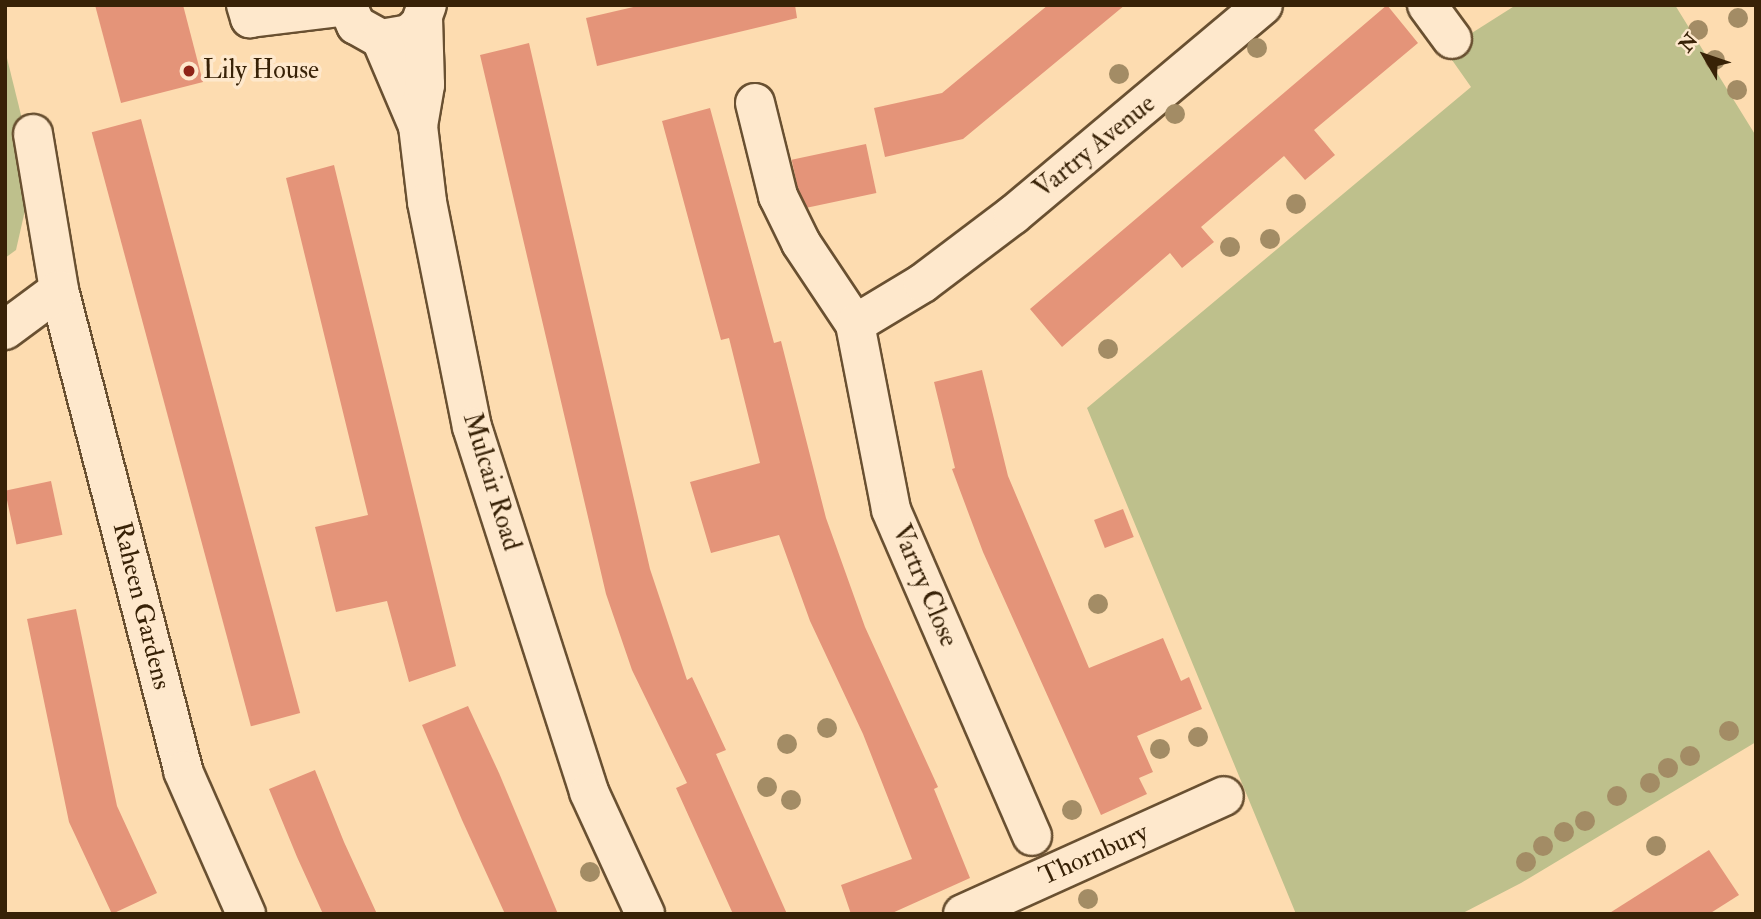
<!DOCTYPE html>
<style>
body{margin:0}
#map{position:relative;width:1761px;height:919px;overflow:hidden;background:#fddcb0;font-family:"IM FELL Double Pica",serif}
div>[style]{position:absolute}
.green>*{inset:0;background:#bec08c}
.building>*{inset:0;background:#e49479;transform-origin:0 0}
.roads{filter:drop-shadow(2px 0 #695031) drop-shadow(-2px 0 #695031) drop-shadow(0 2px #695031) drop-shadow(0 -2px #695031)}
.minor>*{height:38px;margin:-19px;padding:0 19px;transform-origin:19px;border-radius:19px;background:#fee8cc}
.trees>*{width:20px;height:20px;margin:-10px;border-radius:50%;background:#a38c65}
.dots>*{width:19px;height:19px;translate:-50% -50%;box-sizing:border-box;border:4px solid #fee8cc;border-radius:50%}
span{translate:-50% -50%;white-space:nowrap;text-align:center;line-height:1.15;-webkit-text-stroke:7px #fee8cc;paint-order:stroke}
.poi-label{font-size:26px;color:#382207}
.left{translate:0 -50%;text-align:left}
.street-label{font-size:26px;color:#382207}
.frame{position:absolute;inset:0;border:7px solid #382207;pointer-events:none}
.north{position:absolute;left:1670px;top:21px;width:70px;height:70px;-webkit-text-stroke:5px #fee8cc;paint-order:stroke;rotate:309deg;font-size:19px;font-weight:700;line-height:28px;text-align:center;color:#382207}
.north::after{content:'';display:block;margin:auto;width:24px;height:32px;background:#382207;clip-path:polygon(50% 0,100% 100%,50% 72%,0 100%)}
</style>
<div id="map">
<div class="green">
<i style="clip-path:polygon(1516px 5px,1675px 5px,1756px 136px,1756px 742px,1521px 883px,1461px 914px,1296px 914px,1087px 408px,1471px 87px,1445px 50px)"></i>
<i style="clip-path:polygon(5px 50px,21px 115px,28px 197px,16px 250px,5px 258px)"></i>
</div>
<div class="building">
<i style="clip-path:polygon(95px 5px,183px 5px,203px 82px,121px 103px)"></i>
<i style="clip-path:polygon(642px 5px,795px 5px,797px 18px,597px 66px,586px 18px)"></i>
<i style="clip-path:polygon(1048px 5px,1125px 5px,963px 139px,885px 157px,874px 108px,942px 93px)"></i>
<i style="clip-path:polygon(1387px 5px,1418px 43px,1314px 130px,1335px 155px,1305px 180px,1284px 156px,1201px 227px,1214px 242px,1182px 268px,1170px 253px,1062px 347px,1030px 309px)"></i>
<i style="clip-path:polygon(529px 43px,650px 569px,687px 680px,692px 677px,726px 750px,716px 754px,787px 914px,733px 914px,676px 788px,687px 783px,632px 670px,606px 594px,480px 55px)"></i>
<i style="clip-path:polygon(710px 108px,774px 343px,781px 341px,826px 518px,865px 627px,938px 787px,934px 789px,970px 878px,890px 914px,851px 914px,841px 885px,912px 859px,863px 734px,810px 621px,779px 535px,711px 553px,690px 482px,760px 463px,729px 338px,721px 340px,662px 121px)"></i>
<i style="left:141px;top:119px;width:615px;height:51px;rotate:75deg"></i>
<i style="left:866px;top:144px;width:50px;height:76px;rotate:78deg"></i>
<i style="clip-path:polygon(334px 165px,456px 666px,409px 682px,387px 601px,336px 612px,315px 527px,368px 515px,286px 178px)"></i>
<i style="clip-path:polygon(982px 370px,1008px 476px,1089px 668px,1163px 638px,1181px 681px,1189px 677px,1202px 709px,1137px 736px,1153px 772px,1139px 778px,1147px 794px,1101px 815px,983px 552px,952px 469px,955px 468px,934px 382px)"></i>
<i style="left:51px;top:481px;width:55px;height:47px;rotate:78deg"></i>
<i style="left:1123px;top:509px;width:30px;height:31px;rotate:69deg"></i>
<i style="clip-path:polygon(76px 609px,117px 806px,157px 893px,112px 914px,69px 822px,27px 619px)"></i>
<i style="clip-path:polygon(468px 706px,499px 773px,558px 914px,505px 914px,462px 820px,422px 725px)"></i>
<i style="clip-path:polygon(315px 770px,344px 842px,377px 914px,323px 914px,297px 857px,269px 789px)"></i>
<i style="clip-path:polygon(1709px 850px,1739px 895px,1709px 914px,1608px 914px)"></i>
</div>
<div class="roads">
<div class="minor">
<i style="left:246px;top:5px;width:14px;rotate:73deg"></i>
<i style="left:250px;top:18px;width:99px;rotate:-7deg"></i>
<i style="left:347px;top:5px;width:22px;rotate:66deg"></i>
<i style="left:356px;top:25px;width:29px;rotate:29deg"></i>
<i style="left:381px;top:39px;width:28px;rotate:-10deg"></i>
<i style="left:409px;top:34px;width:15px;rotate:-42deg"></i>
<i style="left:420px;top:24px;width:20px;rotate:-70deg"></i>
<i style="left:1427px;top:5px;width:42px;rotate:53.7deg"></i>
<i style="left:381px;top:39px;width:95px;rotate:67deg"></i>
<i style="left:418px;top:126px;width:77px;rotate:83.2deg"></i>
<i style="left:427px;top:202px;width:229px;rotate:78.7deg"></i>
<i style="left:472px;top:427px;width:383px;rotate:72.2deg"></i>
<i style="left:589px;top:792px;width:134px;rotate:65.3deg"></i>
<i style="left:755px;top:103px;width:96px;rotate:76.1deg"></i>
<i style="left:778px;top:196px;width:52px;rotate:63.9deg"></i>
<i style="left:801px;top:243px;width:97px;rotate:56.3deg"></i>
<i style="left:855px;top:324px;width:189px;rotate:79deg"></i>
<i style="left:891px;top:510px;width:355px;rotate:66.6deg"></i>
<i style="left:418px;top:126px;width:42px;rotate:-80.3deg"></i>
<i style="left:425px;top:85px;width:68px;rotate:-91.7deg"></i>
<i style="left:33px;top:134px;width:158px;rotate:80.5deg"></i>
<i style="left:59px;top:290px;width:497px;rotate:75.5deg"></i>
<i style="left:183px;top:771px;width:156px;rotate:66.2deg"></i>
<i style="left:855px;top:324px;width:79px;rotate:-31.1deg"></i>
<i style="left:923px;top:283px;width:113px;rotate:-37.1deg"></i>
<i style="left:1013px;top:215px;width:326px;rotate:-40deg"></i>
<i style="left:5px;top:330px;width:67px;rotate:-36.5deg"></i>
<i style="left:963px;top:914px;width:286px;rotate:-24.3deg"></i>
</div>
</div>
<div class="trees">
<i style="left:1738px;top:18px"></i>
<i style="left:1698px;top:30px"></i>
<i style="left:1257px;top:48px"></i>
<i style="left:1715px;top:60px"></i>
<i style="left:1119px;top:74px"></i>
<i style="left:1737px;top:90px"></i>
<i style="left:1175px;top:114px"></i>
<i style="left:1296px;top:204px"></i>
<i style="left:1270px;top:239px"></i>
<i style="left:1230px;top:247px"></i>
<i style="left:1108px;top:349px"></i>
<i style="left:1098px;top:604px"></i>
<i style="left:827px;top:728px"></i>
<i style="left:1729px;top:731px"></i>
<i style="left:1198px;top:737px"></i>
<i style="left:787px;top:744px"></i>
<i style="left:1160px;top:749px"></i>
<i style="left:1690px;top:756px"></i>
<i style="left:1668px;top:768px"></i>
<i style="left:1650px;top:783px"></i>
<i style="left:767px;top:787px"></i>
<i style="left:1617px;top:796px"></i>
<i style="left:791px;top:800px"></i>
<i style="left:1072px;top:810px"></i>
<i style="left:1585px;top:821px"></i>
<i style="left:1564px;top:832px"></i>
<i style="left:1543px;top:846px"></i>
<i style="left:1656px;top:846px"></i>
<i style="left:1526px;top:862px"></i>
<i style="left:590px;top:872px"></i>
<i style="left:1088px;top:899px"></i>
</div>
<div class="dots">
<i style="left:189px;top:71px;background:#8f2418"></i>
</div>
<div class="poi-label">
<span class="left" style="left:203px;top:71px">Lily House</span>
</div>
<div class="street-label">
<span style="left:1095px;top:147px;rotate:-39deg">Vartry Avenue</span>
<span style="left:491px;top:482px;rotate:73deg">Mulcair Road</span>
<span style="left:924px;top:586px;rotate:67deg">Vartry Close</span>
<span style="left:141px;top:606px;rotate:76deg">Raheen Gardens</span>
<span style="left:1094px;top:855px;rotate:-24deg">Thornbury</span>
</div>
<div class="frame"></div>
<div class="north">N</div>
</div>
